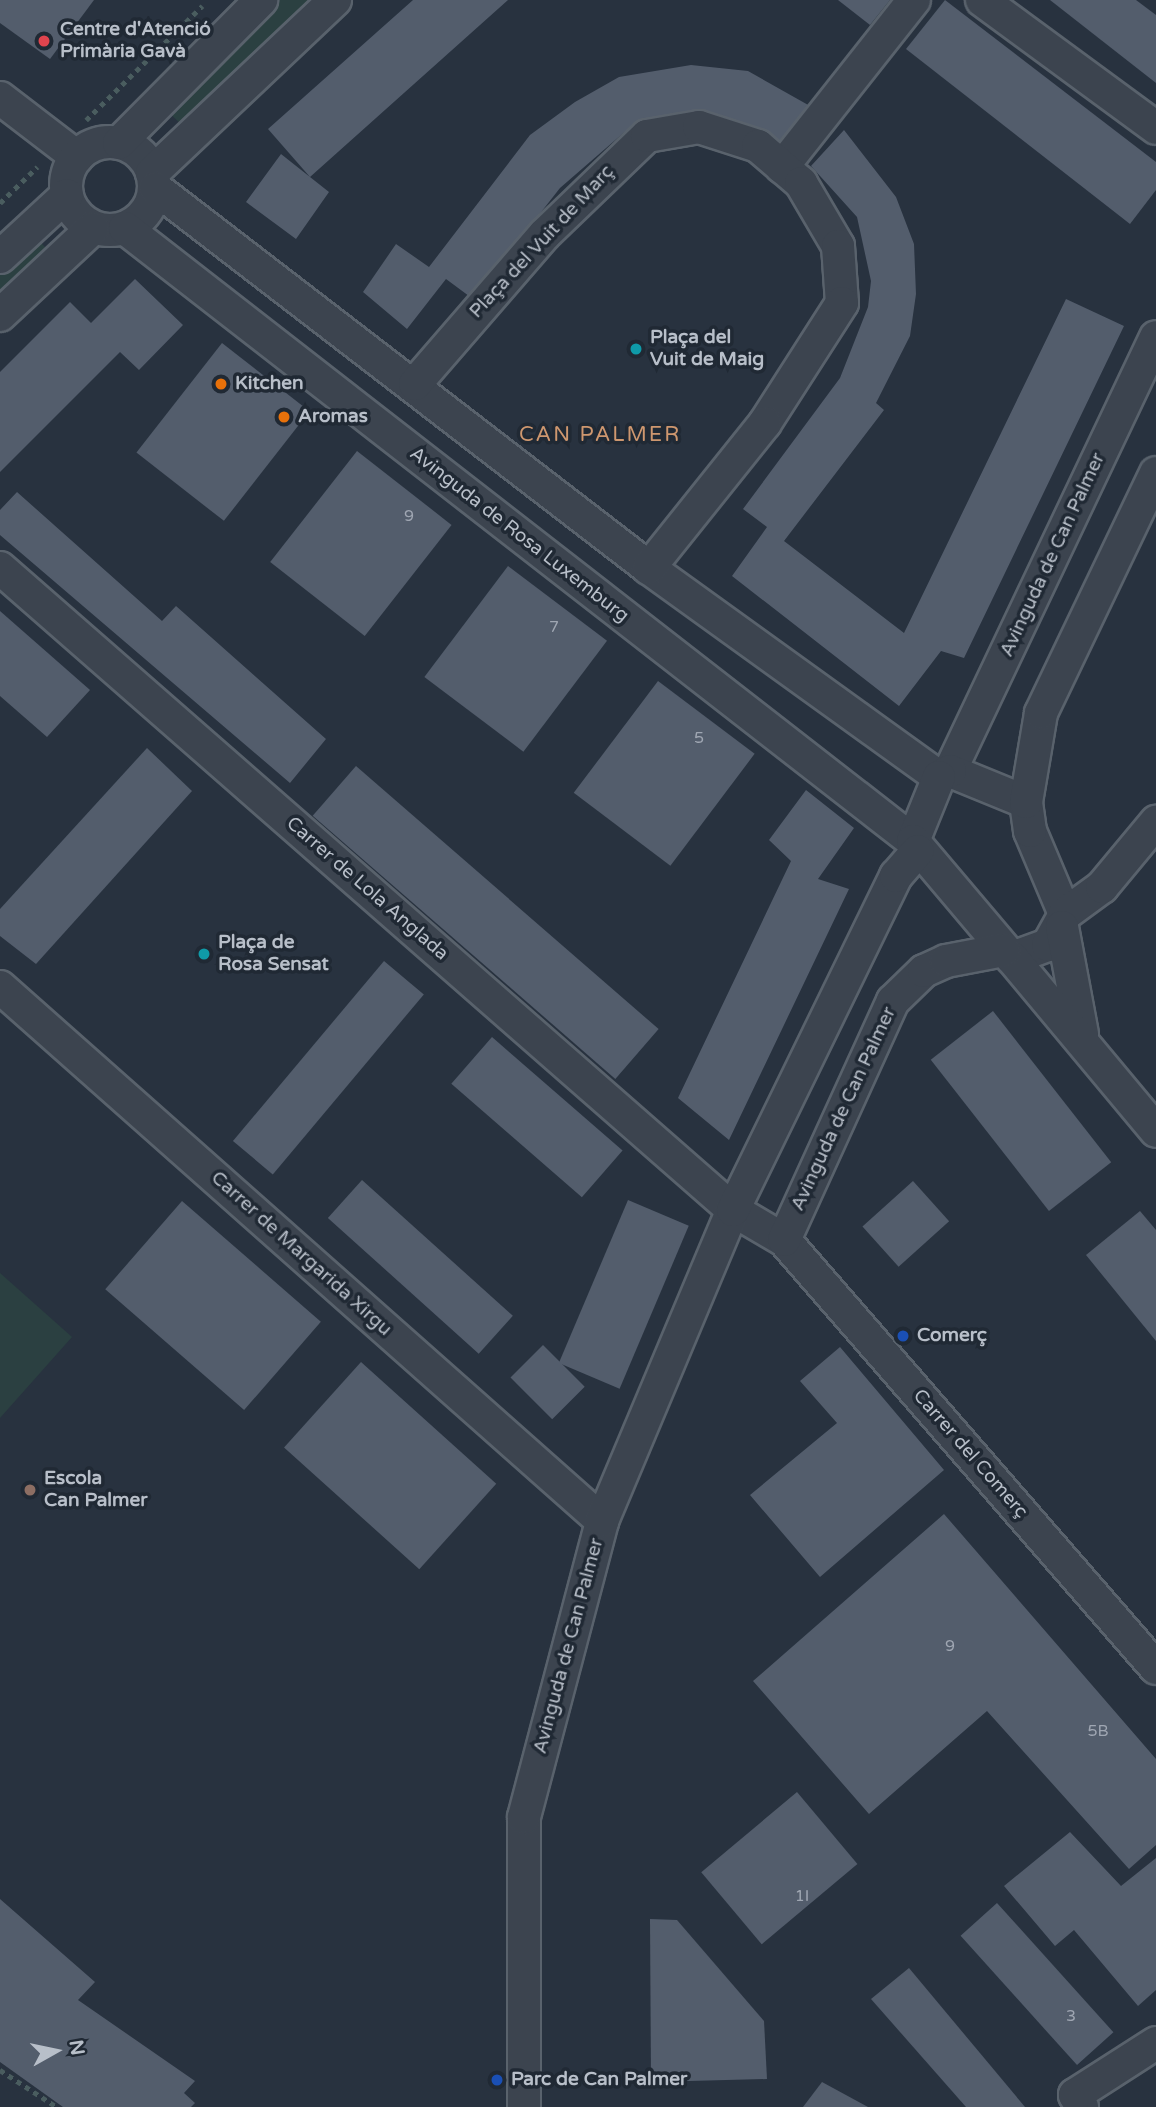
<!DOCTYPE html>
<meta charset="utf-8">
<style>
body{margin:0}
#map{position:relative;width:1156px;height:2107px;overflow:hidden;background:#28323f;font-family:"Varela Round",sans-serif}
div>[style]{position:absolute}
.green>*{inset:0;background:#2b4041}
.building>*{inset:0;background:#535d6c;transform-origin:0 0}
.path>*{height:4.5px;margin-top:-2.25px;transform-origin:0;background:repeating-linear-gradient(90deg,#4a5d5f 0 5px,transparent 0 10px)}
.roads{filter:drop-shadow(2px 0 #59626c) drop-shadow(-2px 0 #59626c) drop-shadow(0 2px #59626c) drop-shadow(0 -2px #59626c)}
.street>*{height:32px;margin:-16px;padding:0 16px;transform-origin:16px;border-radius:16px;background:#3c444f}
.street>.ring{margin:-16px;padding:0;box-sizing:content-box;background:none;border:32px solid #3c444f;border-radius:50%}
.dots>*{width:19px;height:19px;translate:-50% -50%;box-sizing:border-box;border:4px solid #202934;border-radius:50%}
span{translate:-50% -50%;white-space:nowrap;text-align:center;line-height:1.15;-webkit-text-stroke:7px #202934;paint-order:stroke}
.number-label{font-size:16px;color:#9fa6b2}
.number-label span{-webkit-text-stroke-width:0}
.poi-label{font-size:19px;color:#b8bfc9;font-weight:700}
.left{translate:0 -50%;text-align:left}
.street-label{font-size:19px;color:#b8bfc9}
.neighbourhood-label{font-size:21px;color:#ce976f;letter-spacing:2px}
.north{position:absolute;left:21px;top:2016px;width:70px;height:70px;-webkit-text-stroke:5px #202934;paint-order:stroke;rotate:81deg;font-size:19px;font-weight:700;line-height:28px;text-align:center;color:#b8bfc9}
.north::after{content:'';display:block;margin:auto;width:24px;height:32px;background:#b8bfc9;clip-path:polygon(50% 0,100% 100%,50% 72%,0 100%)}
</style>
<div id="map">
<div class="green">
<i style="clip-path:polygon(277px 0,323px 0,183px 126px,165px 109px)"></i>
<i style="clip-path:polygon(36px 238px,51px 253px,0 299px,0 270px)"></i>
<i style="clip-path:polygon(0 1273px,72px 1337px,0 1418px)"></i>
</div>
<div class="building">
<i style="clip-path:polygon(0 0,94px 0,50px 59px,0 23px)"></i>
<i style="clip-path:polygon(413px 0,508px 0,310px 177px,329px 192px,296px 239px,246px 202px,281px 154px,310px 177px,268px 129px)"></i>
<i style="clip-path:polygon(838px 0,890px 0,870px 25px)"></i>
<i style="clip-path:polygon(945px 0,1156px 162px,1156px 190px,1130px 224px,906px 49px)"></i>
<i style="clip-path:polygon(1050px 0,1136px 0,1156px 15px,1156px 83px)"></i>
<i style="clip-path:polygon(691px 65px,748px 71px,810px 106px,782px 142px,722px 116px,658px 119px,628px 129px,560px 188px,473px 299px,446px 279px,407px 329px,363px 292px,396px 244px,429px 267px,530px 135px,575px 102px,619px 77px)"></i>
<i style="clip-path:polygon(844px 130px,896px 197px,914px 244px,916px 294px,910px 336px,876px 403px,884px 410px,784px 541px,904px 633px,1066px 299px,1124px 326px,964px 658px,941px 651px,899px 706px,732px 576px,767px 527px,743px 509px,840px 378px,868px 307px,871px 281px,857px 217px,811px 166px)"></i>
<i style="clip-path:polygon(135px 279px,183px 325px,139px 370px,120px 352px,0 472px,0 372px,70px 302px,91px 323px)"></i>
<i style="left:222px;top:343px;width:111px;height:139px;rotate:38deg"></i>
<i style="left:357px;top:451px;width:120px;height:141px;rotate:38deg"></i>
<i style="clip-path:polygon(17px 492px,162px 621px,176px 606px,326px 739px,290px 783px,0 535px,0 510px)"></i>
<i style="left:508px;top:566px;width:124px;height:139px;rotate:37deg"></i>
<i style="clip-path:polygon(0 611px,90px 690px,47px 737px,0 696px)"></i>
<i style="left:658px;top:681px;width:121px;height:140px;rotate:37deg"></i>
<i style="clip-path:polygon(147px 748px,192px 791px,36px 964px,0 936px,0 909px)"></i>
<i style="left:356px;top:766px;width:401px;height:66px;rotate:41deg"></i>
<i style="clip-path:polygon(806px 790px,854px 828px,818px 879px,849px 889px,729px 1140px,678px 1098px,791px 861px,769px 840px)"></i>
<i style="left:384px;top:961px;width:52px;height:235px;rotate:40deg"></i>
<i style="left:993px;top:1011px;width:192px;height:79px;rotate:52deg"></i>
<i style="left:492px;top:1037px;width:173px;height:62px;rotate:41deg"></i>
<i style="left:362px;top:1180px;width:203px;height:51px;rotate:42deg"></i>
<i style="left:913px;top:1181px;width:54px;height:68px;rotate:48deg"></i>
<i style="left:628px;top:1200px;width:66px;height:177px;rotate:23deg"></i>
<i style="left:182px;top:1201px;width:184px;height:117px;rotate:41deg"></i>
<i style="clip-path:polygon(1140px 1211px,1156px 1230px,1156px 1341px,1086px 1255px)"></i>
<i style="left:543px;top:1345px;width:59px;height:46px;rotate:45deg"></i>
<i style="clip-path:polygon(840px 1347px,944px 1470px,820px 1577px,750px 1495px,837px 1423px,800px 1381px)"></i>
<i style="left:361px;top:1362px;width:182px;height:115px;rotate:42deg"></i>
<i style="clip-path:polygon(944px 1514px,1156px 1759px,1156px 1845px,1129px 1869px,987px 1711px,869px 1814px,753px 1681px)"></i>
<i style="left:797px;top:1792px;width:94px;height:125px;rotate:50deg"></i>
<i style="clip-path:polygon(1070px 1832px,1121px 1886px,1156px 1858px,1156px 1990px,1138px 2006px,1074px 1930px,1055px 1946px,1004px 1886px)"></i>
<i style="clip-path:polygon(0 1899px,95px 1982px,78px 2000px,195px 2081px,184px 2093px,195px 2103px,191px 2107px,63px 2107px,0 2062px)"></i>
<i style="left:997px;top:1903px;width:174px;height:49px;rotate:48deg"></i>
<i style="clip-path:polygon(650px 1919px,677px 1920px,764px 2021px,767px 2079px,651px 2082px)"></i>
<i style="clip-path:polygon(909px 1968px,1025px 2107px,966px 2107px,871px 1999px)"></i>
<i style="clip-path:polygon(822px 2082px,868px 2107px,803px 2107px)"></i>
</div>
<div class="path">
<i style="left:86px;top:120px;width:163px;rotate:-44.5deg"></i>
<i style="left:0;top:203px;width:52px;rotate:-44.2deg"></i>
<i style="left:0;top:2070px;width:68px;rotate:33deg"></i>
</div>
<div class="roads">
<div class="street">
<i style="left:982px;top:0;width:216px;rotate:36.3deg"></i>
<i style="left:0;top:98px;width:97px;rotate:37.5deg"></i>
<i class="ring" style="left:66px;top:142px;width:56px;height:56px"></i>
<i style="left:119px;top:143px;width:202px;rotate:-45.2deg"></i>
<i style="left:782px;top:167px;width:213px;rotate:-51.7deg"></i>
<i style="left:152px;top:173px;width:252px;rotate:-43.4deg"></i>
<i style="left:155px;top:188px;width:623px;rotate:37.57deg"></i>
<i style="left:649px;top:568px;width:357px;rotate:35.8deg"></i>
<i style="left:125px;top:228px;width:998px;rotate:37.88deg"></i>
<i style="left:0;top:257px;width:91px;rotate:-42.8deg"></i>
<i style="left:0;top:315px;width:127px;rotate:-43.1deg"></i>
<i style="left:415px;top:384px;width:198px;rotate:-49.1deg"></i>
<i style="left:545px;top:234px;width:141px;rotate:-43.9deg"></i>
<i style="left:647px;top:136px;width:53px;rotate:-9.8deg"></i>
<i style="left:699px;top:127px;width:62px;rotate:17.9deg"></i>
<i style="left:758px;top:146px;width:57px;rotate:40.7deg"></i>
<i style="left:801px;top:183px;width:73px;rotate:59.6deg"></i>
<i style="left:838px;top:246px;width:57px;rotate:86deg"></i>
<i style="left:842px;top:303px;width:143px;rotate:122.7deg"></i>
<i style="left:765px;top:423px;width:186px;rotate:128.7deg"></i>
<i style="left:0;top:568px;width:974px;rotate:41.21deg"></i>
<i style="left:733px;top:1210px;width:59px;rotate:30.5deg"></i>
<i style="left:784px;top:1240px;width:567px;rotate:49deg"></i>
<i style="left:950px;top:771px;width:480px;rotate:-64.6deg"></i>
<i style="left:1026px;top:802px;width:82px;rotate:-157.8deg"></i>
<i style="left:950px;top:771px;width:13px;rotate:151deg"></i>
<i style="left:939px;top:777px;width:69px;rotate:112.1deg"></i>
<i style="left:913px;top:841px;width:153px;rotate:49.8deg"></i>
<i style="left:1012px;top:958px;width:38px;rotate:-20deg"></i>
<i style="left:1048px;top:945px;width:35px;rotate:-61deg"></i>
<i style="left:1065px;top:914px;width:90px;rotate:-112.9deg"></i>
<i style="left:1030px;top:831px;width:29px;rotate:-98deg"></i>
<i style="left:1026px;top:802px;width:90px;rotate:-80.4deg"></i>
<i style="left:1041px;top:713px;width:266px;rotate:-64.4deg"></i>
<i style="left:1065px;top:914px;width:46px;rotate:-36.1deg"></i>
<i style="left:1102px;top:887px;width:85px;rotate:-50.3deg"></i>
<i style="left:1062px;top:927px;width:109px;rotate:79.4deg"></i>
<i style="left:1012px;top:958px;width:225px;rotate:50.2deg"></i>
<i style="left:0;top:987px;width:805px;rotate:41.57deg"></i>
<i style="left:784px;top:1240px;width:263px;rotate:-65.5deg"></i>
<i style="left:893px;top:1001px;width:43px;rotate:-44.1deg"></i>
<i style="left:924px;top:971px;width:24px;rotate:-24deg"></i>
<i style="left:946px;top:961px;width:59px;rotate:-10.7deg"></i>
<i style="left:524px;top:2107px;width:290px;rotate:-90deg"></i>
<i style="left:524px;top:1817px;width:306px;rotate:-75.2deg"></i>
<i style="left:602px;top:1521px;width:337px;rotate:-67.2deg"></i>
<i style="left:733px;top:1210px;width:372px;rotate:-64deg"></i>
<i style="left:896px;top:876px;width:33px;rotate:-49deg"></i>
<i style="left:1082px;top:2107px;width:14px;rotate:-120deg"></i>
<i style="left:1075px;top:2095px;width:96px;rotate:-32.7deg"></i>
</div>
</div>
<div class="dots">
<i style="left:44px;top:41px;background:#e0444e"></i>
<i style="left:636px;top:349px;background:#0f9aa8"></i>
<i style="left:221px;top:384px;background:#e8710a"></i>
<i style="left:284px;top:417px;background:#e8710a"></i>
<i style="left:204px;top:954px;background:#0f9aa8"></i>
<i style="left:903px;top:1336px;background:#1a4fb4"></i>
<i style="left:30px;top:1490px;background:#8d6e63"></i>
<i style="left:497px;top:2080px;background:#1a4fb4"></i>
</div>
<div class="number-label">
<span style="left:409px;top:516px">9</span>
<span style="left:554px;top:627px">7</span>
<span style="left:699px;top:738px">5</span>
<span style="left:950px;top:1646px">9</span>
<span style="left:1098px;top:1731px">5B</span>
<span style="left:802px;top:1896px">1I</span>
<span style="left:1071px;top:2016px">3</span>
</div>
<div class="poi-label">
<span class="left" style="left:60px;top:41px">Centre d'Atenció<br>Primària Gavà</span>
<span class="left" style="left:650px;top:349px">Plaça del<br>Vuit de Maig</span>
<span class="left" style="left:235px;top:384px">Kitchen</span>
<span class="left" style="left:298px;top:417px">Aromas</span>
<span class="left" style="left:218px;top:954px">Plaça de<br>Rosa Sensat</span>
<span class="left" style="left:917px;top:1336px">Comerç</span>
<span class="left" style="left:44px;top:1490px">Escola<br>Can Palmer</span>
<span class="left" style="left:511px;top:2080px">Parc de Can Palmer</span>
</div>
<div class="street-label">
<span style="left:542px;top:242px;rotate:-47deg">Plaça del Vuit de Març</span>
<span style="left:519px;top:535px;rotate:38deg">Avinguda de Rosa Luxemburg</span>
<span style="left:1053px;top:555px;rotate:-65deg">Avinguda de Can Palmer</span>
<span style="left:367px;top:889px;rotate:41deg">Carrer de Lola Anglada</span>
<span style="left:844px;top:1109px;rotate:-65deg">Avinguda de Can Palmer</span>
<span style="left:301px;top:1254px;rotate:42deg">Carrer de Margarida Xirgu</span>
<span style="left:970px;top:1454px;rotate:49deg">Carrer del Comerç</span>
<span style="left:569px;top:1646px;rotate:-75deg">Avinguda de Can Palmer</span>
</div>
<div class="neighbourhood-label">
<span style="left:600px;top:435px">CAN PALMER</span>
</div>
<div class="north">N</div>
</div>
